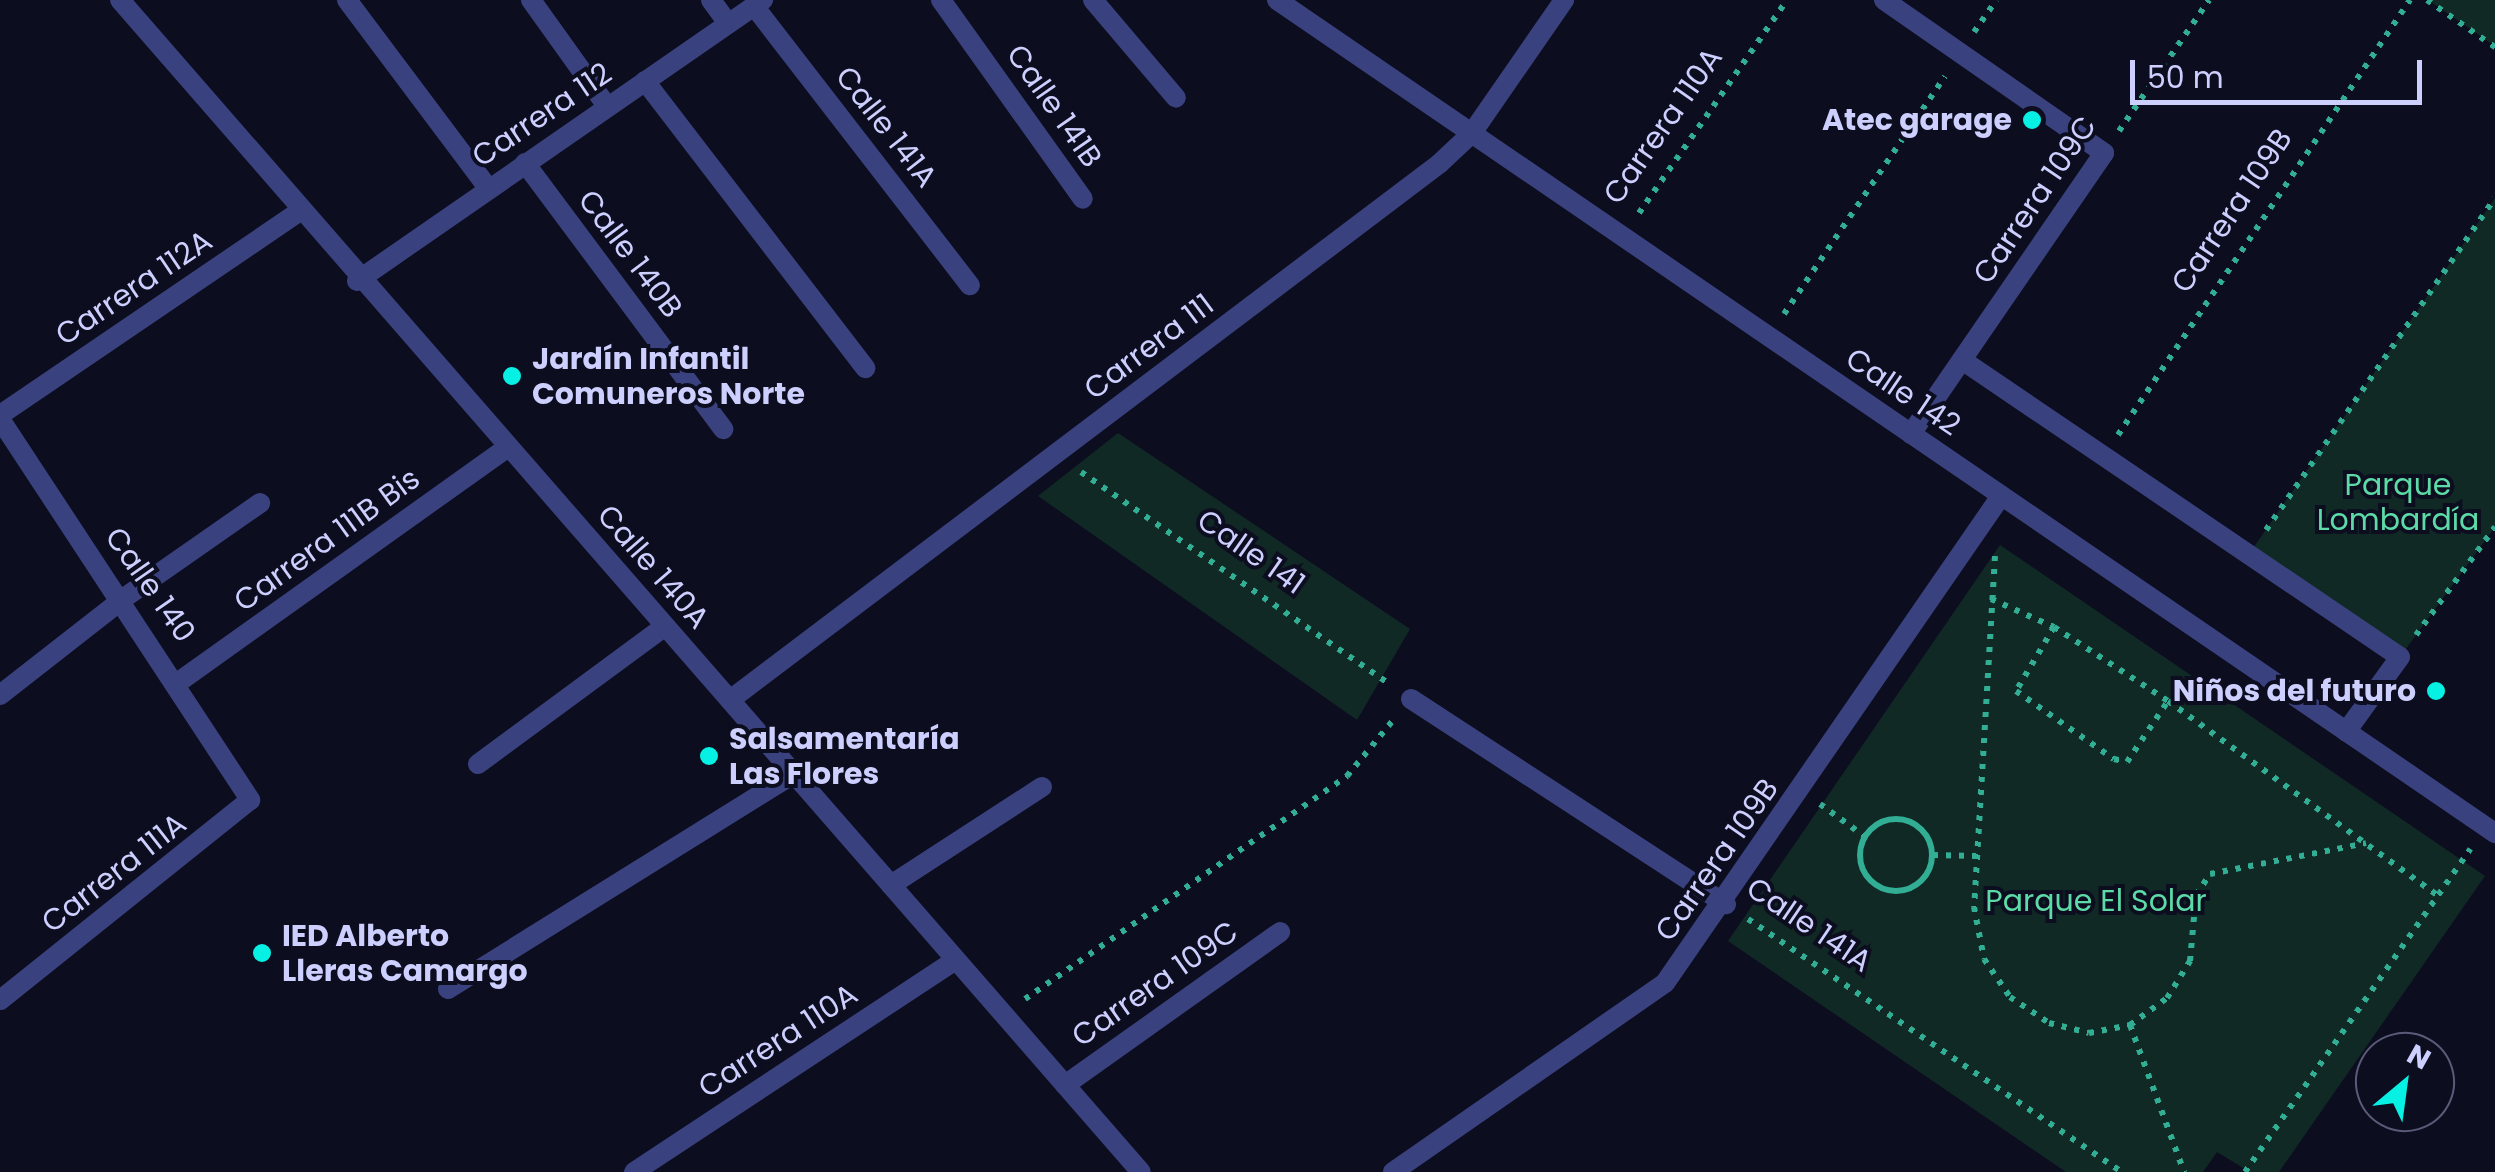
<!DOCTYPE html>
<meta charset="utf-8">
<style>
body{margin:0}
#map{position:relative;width:2495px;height:1172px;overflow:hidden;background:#0d0d20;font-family:Poppins,sans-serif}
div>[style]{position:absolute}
.green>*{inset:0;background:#102925}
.path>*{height:6px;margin-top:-3px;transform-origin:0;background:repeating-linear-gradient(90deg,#31ae93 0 5px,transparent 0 13px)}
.path>.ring{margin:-3px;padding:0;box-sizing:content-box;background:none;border:6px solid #31ae93;border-radius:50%}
.lane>*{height:20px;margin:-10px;padding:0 10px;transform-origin:10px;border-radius:10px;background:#39427e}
.street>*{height:20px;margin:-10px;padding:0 10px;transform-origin:10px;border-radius:10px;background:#39427e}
.dots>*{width:28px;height:28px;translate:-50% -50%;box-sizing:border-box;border:5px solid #0d0d20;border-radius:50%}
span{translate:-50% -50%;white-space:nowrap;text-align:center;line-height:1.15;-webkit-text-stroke:8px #0d0d20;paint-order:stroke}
.street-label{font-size:30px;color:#cdcffe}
.poi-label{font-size:30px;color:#cdcffe;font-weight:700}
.right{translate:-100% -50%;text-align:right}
.left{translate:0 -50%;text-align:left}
.park-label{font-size:30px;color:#5cdba7}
.north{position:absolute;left:2355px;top:1032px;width:100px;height:100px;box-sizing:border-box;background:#0d0d20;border:2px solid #5a5b79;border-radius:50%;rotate:29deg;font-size:28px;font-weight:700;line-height:40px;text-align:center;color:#cdcffe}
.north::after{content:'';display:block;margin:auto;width:35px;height:45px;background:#06f1e3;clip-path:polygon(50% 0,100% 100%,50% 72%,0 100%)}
.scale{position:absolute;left:2130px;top:60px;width:292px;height:45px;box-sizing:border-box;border:5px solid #cdcffe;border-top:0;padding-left:12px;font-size:30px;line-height:35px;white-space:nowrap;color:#cdcffe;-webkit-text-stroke:8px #0d0d20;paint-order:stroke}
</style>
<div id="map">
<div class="green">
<i style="clip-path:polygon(2428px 0,2495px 0,2495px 46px)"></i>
<i style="clip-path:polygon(2495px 198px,2495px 527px,2400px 657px,2249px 554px)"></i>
<i style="clip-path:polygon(1118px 433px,1410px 629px,1357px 720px,1038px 496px)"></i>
<i style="clip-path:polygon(2000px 545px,2485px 876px,2279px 1172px,2250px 1172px,2217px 1152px,2203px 1172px,2066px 1172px,1728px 941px)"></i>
</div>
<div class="path">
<i style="left:2427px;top:0;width:83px;rotate:34.7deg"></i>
<i style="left:1974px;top:32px;width:39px;rotate:-55deg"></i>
<i style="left:2119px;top:131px;width:159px;rotate:-55.5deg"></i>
<i style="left:1639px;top:213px;width:259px;rotate:-55.2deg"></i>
<i style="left:1784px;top:314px;width:287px;rotate:-55.9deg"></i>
<i style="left:2118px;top:435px;width:524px;rotate:-56.13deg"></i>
<i style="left:1081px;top:472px;width:373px;rotate:34.5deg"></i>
<i style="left:2266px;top:530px;width:403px;rotate:-55.4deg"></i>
<i style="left:1995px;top:556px;width:352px;rotate:93.4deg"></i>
<i style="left:1974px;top:907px;width:53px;rotate:79.1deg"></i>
<i style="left:1984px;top:959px;width:46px;rotate:55.6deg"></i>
<i style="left:2010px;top:997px;width:47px;rotate:33.7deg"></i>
<i style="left:2049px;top:1023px;width:41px;rotate:14deg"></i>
<i style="left:2089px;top:1033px;width:42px;rotate:-11deg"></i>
<i style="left:2130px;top:1025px;width:46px;rotate:-36.1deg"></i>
<i style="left:2167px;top:998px;width:44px;rotate:-58.1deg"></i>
<i style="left:2190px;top:961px;width:66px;rotate:-84.8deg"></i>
<i style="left:2196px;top:895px;width:25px;rotate:-56deg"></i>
<i style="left:2210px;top:874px;width:159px;rotate:-11.2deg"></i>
<i style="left:1991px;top:599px;width:69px;rotate:24deg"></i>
<i style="left:2054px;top:627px;width:136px;rotate:33deg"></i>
<i style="left:2168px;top:701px;width:333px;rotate:35.8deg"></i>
<i style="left:2054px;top:627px;width:74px;rotate:120.7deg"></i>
<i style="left:2016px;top:691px;width:119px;rotate:34.8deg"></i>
<i style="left:2114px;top:759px;width:13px;rotate:13deg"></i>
<i style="left:2127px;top:762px;width:73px;rotate:-56.1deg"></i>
<i style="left:2416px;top:635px;width:134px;rotate:-53.8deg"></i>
<i style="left:1820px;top:804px;width:54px;rotate:36deg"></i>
<i class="ring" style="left:1860px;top:819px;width:66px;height:66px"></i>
<i style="left:1933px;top:855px;width:43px;rotate:1.3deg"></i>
<i style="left:1748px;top:919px;width:451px;rotate:34.1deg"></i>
<i style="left:1025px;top:999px;width:392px;rotate:-34.7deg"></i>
<i style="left:1347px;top:776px;width:75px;rotate:-50.4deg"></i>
<i style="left:2130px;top:1025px;width:157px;rotate:69.8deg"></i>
<i style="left:2245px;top:1172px;width:394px;rotate:-55.1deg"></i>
</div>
<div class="lane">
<i style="left:1962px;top:360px;width:529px;rotate:34.14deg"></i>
<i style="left:2400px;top:657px;width:92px;rotate:125.8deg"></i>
<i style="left:124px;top:598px;width:166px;rotate:-34.9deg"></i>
<i style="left:1411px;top:699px;width:376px;rotate:33.1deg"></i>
<i style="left:478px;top:764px;width:232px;rotate:-36.4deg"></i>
</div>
<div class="street">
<i style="left:120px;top:0;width:1554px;rotate:48.94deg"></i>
<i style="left:347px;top:0;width:235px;rotate:53.1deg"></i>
<i style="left:531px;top:0;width:130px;rotate:54.4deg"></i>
<i style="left:711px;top:0;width:29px;rotate:54deg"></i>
<i style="left:941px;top:0;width:244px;rotate:54.5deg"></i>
<i style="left:1093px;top:0;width:128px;rotate:49.7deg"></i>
<i style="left:1277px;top:0;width:1476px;rotate:34.37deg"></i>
<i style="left:1884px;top:0;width:268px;rotate:34.8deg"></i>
<i style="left:2104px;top:153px;width:341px;rotate:124.5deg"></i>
<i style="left:754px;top:6px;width:353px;rotate:52.3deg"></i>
<i style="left:645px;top:81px;width:362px;rotate:52.5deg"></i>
<i style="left:525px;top:163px;width:332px;rotate:53.3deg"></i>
<i style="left:357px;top:281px;width:494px;rotate:-34.7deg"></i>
<i style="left:0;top:415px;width:365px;rotate:-34.2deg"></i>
<i style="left:0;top:419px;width:456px;rotate:56.7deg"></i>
<i style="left:250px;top:800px;width:320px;rotate:141.3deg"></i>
<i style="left:180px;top:681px;width:403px;rotate:-35.5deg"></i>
<i style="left:0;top:695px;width:157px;rotate:-38deg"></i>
<i style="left:730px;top:700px;width:889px;rotate:-37.09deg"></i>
<i style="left:1439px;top:164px;width:45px;rotate:-43.2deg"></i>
<i style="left:1472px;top:133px;width:162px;rotate:-55.3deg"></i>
<i style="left:891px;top:885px;width:180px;rotate:-33deg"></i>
<i style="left:448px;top:989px;width:407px;rotate:-31.9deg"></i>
<i style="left:1065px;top:1085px;width:264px;rotate:-35.4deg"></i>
<i style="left:634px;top:1172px;width:385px;rotate:-33.4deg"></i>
<i style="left:1393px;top:1172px;width:331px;rotate:-34.8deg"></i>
<i style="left:1665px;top:983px;width:592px;rotate:-55.4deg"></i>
</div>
<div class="dots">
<i style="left:2032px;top:120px;background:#06f1e3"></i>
<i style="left:512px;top:376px;background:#06f1e3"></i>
<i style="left:2436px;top:691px;background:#06f1e3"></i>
<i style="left:709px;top:756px;background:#06f1e3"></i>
<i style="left:262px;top:953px;background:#06f1e3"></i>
</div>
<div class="street-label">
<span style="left:1054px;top:106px;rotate:55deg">Calle 141B</span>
<span style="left:542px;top:115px;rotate:-34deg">Carrera 112</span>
<span style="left:1663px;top:126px;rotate:-55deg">Carrera 110A</span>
<span style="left:886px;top:127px;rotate:52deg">Calle 141A</span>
<span style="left:2035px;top:200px;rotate:-56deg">Carrera 109C</span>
<span style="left:2232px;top:211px;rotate:-56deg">Carrera 109B</span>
<span style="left:630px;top:254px;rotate:53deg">Calle 140B</span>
<span style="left:134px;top:288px;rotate:-34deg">Carrera 112A</span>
<span style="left:1149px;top:347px;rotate:-37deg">Carrera 111</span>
<span style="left:1903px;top:392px;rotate:34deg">Calle 142</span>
<span style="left:327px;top:540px;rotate:-36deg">Carrera 111B Bis</span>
<span style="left:1251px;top:552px;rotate:35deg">Calle 141</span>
<span style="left:653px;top:567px;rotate:49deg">Calle 140A</span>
<span style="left:150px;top:585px;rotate:55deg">Calle 140</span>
<span style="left:1717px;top:860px;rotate:-55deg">Carrera 109B</span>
<span style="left:114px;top:873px;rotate:-38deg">Carrera 111A</span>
<span style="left:1809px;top:925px;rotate:34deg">Calle 141A</span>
<span style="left:1155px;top:984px;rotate:-35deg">Carrera 109C</span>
<span style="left:778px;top:1041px;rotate:-33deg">Carrera 110A</span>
</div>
<div class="poi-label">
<span class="right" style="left:2012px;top:120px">Atec garage</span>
<span class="left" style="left:532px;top:376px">Jardín Infantil<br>Comuneros Norte</span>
<span class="right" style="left:2416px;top:691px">Niños del futuro</span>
<span class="left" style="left:729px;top:756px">Salsamentaría<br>Las Flores</span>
<span class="left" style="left:282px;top:953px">IED Alberto<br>Lleras Camargo</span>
</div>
<div class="park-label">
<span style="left:2398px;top:502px">Parque<br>Lombardía</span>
<span style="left:2096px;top:901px">Parque El Solar</span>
</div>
<div class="north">N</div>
<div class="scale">50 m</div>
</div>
